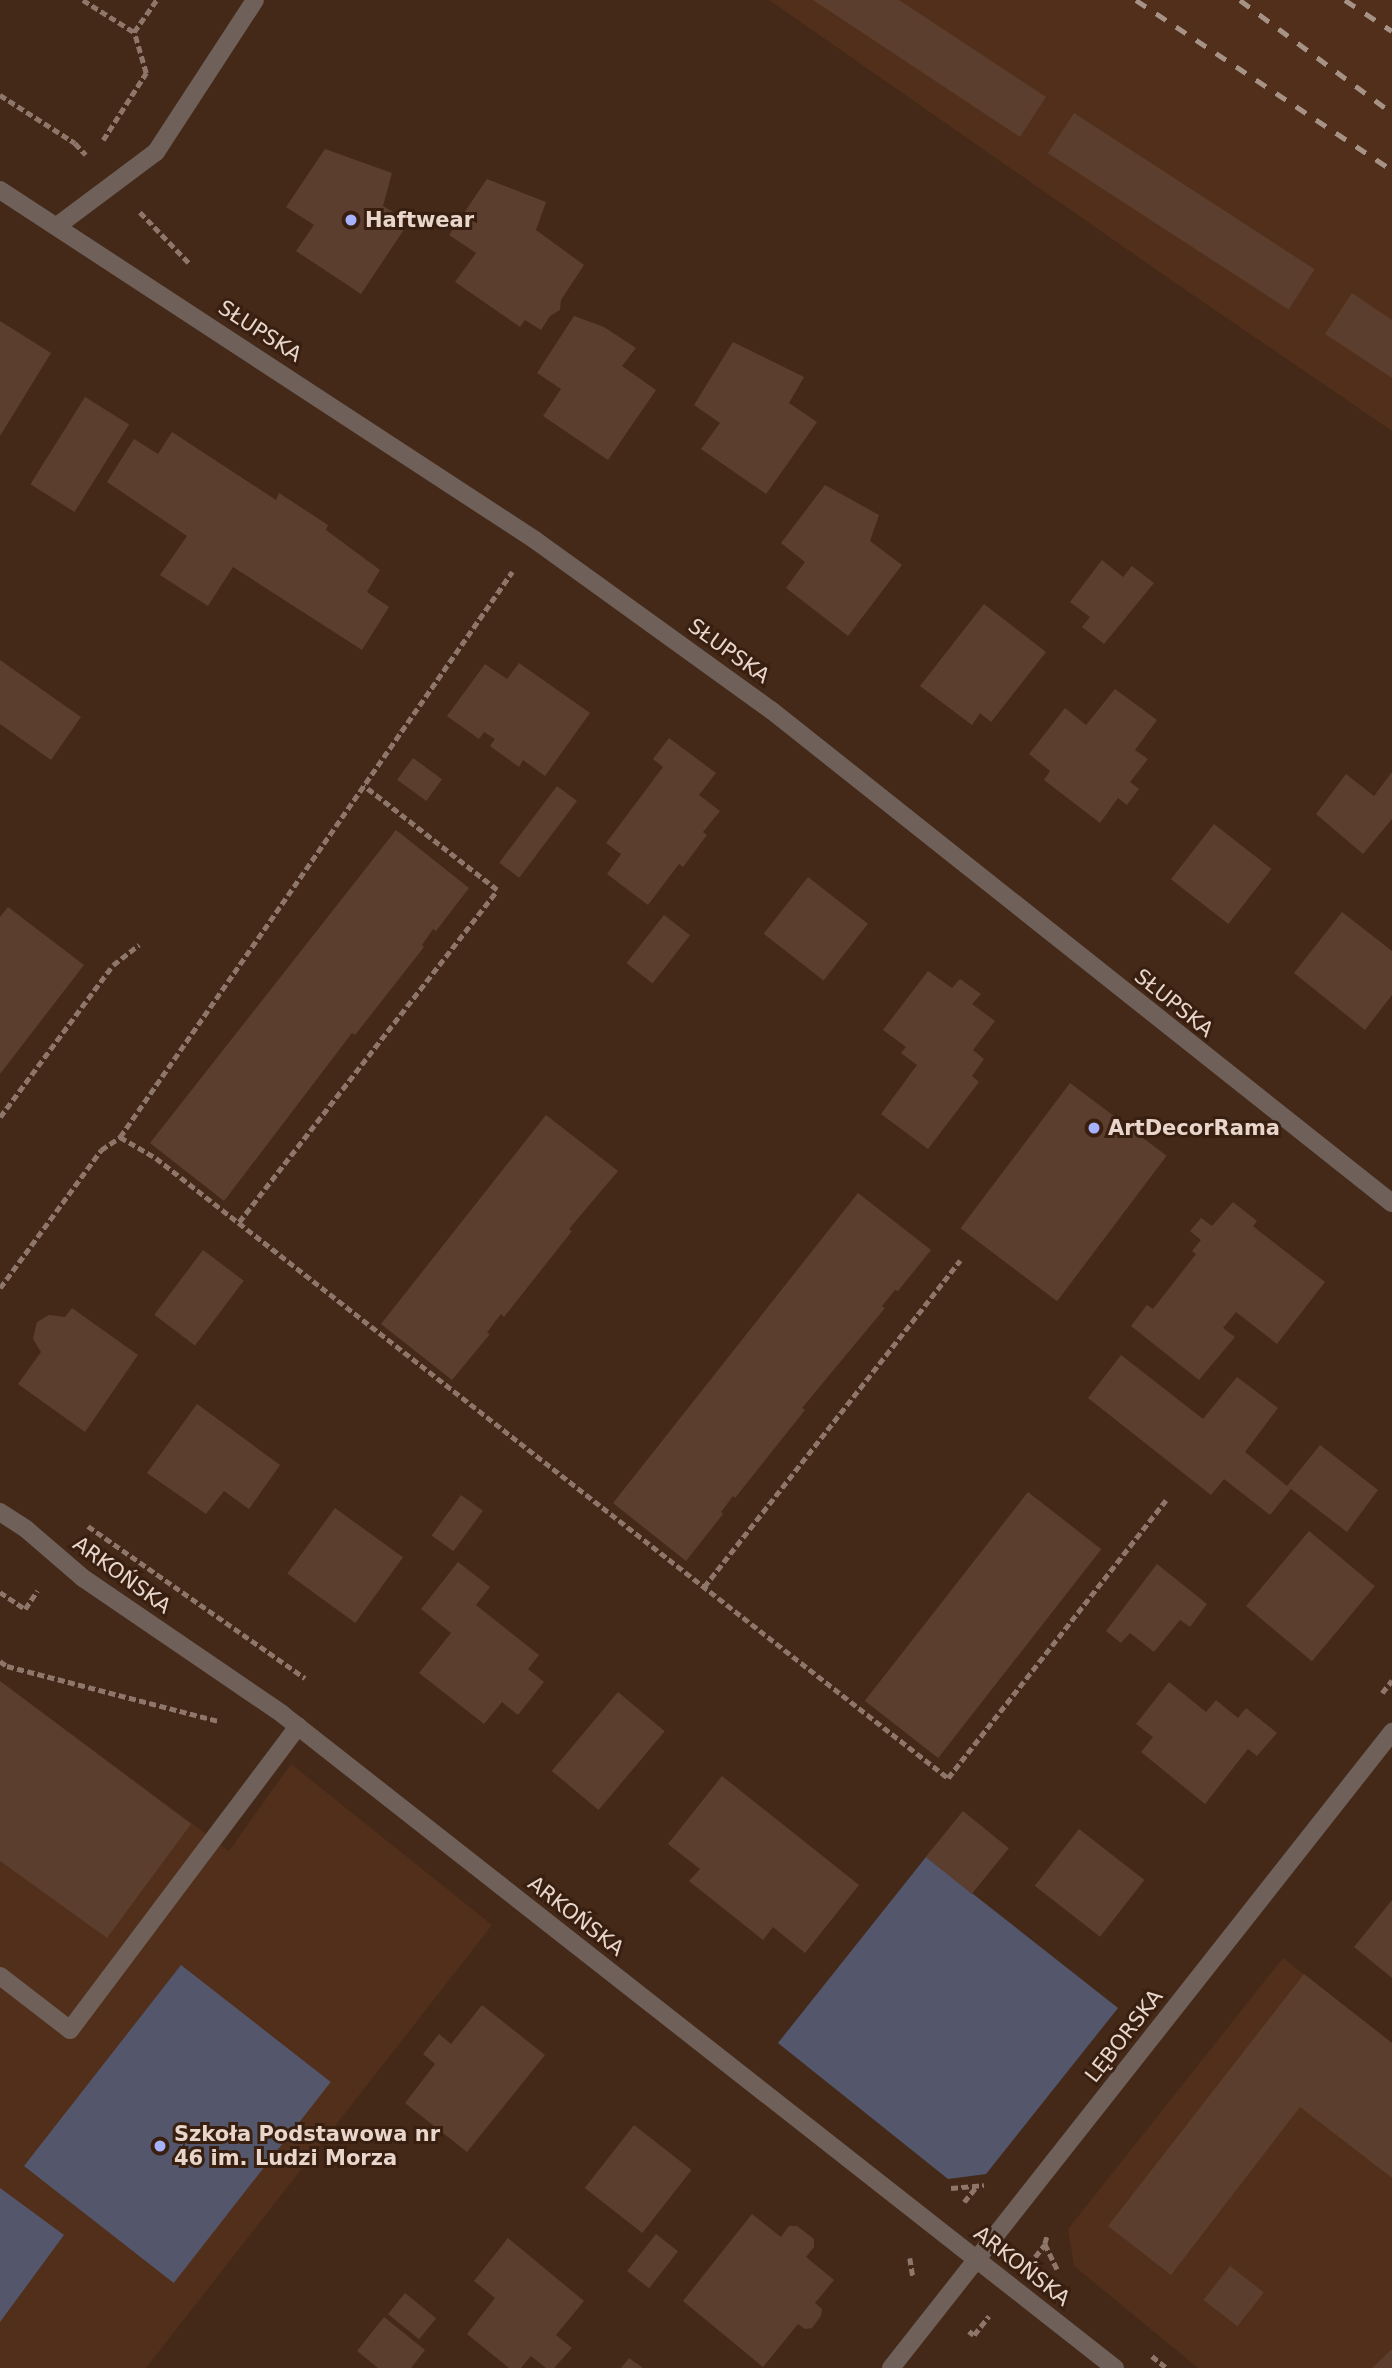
<!DOCTYPE html>
<meta charset="utf-8">
<style>
body{margin:0}
#map{position:relative;width:1392px;height:2368px;overflow:hidden;background:#442919;font-family:"DejaVu Sans",sans-serif}
div>[style]{position:absolute}
.built>*{inset:0;background:#512f1b}
.green>*{inset:0;background:#54576c;transform-origin:0 0}
.building>*{inset:0;background:#5b3e2d;transform-origin:0 0}
.path>*{height:4.5px;margin-top:-2.25px;transform-origin:0;background:repeating-linear-gradient(90deg,#8e776a 0 7px,transparent 0 10.5px)}
.service>*{height:18px;margin:-9px;padding:0 9px;transform-origin:9px;border-radius:9px;background:#6f615a}
.minor>*{height:18px;margin:-9px;padding:0 9px;transform-origin:9px;border-radius:9px;background:#6f615a}
.rail>*{height:5px;margin-top:-2.5px;transform-origin:0;background:repeating-linear-gradient(90deg,#a79286 0 12px,transparent 0 24px)}
.dots>*{width:19px;height:19px;translate:-50% -50%;box-sizing:border-box;border:4px solid #391f0f;border-radius:50%}
span{translate:-50% -50%;white-space:nowrap;text-align:center;line-height:1.15;-webkit-text-stroke:6px #391f0f;paint-order:stroke}
.poi-label{font-size:21px;color:#e8d6cc;font-weight:700}
.left{translate:0 -50%;text-align:left}
.street-label{font-size:21px;color:#e8d6cc}
</style>
<div id="map">
<div class="built">
<i style="clip-path:polygon(769px 0,1392px 0,1392px 431px,1174px 282px)"></i>
<i style="clip-path:polygon(0 1681px,229px 1851px,291px 1764px,492px 1925px,146px 2368px,0 2368px)"></i>
<i style="clip-path:polygon(1283px 1958px,1392px 2043px,1392px 2368px,1198px 2368px,1074px 2266px,1068px 2229px)"></i>
</div>
<div class="green">
<i style="clip-path:polygon(926px 1857px,1118px 2008px,986px 2174px,948px 2179px,778px 2043px)"></i>
<i style="left:181px;top:1965px;width:190px;height:255px;rotate:38deg"></i>
<i style="clip-path:polygon(0 2188px,64px 2235px,0 2322px)"></i>
</div>
<div class="building">
<i style="clip-path:polygon(813px 0,899px 0,1046px 97px,1020px 137px)"></i>
<i style="left:1074px;top:113px;width:287px;height:48px;rotate:33deg"></i>
<i style="clip-path:polygon(325px 149px,392px 173px,383px 206px,409px 222px,361px 294px,296px 251px,314px 225px,286px 207px)"></i>
<i style="clip-path:polygon(487px 179px,546px 202px,536px 230px,584px 265px,561px 300px,560px 310px,550px 316px,541px 330px,525px 320px,520px 327px,455px 282px,476px 253px,449px 235px)"></i>
<i style="clip-path:polygon(1352px 293px,1392px 320px,1392px 378px,1325px 334px)"></i>
<i style="clip-path:polygon(574px 316px,604px 327px,636px 348px,622px 366px,656px 390px,608px 460px,543px 416px,561px 389px,537px 373px)"></i>
<i style="clip-path:polygon(0 321px,51px 353px,0 436px)"></i>
<i style="clip-path:polygon(733px 342px,804px 377px,789px 403px,817px 422px,766px 494px,701px 449px,720px 423px,694px 405px)"></i>
<i style="left:85px;top:397px;width:52px;height:103px;rotate:32deg"></i>
<i style="clip-path:polygon(172px 432px,276px 500px,279px 493px,328px 525px,326px 530px,380px 570px,367px 592px,389px 607px,362px 650px,233px 567px,208px 606px,160px 575px,187px 536px,107px 482px,134px 439px,158px 454px)"></i>
<i style="clip-path:polygon(825px 485px,879px 515px,870px 541px,902px 565px,848px 636px,786px 588px,805px 562px,781px 543px)"></i>
<i style="clip-path:polygon(1102px 560px,1123px 577px,1132px 566px,1154px 583px,1104px 644px,1082px 627px,1090px 617px,1070px 602px)"></i>
<i style="clip-path:polygon(984px 604px,1046px 652px,991px 722px,980px 713px,972px 725px,920px 686px)"></i>
<i style="clip-path:polygon(0 660px,81px 717px,51px 760px,0 724px)"></i>
<i style="clip-path:polygon(519px 663px,590px 713px,545px 776px,523px 760px,519px 767px,490px 746px,495px 739px,484px 732px,479px 739px,447px 716px,485px 664px,507px 679px)"></i>
<i style="clip-path:polygon(1115px 689px,1157px 720px,1135px 750px,1148px 759px,1130px 782px,1139px 789px,1127px 805px,1118px 798px,1100px 823px,1044px 780px,1050px 771px,1029px 754px,1065px 708px,1086px 725px)"></i>
<i style="clip-path:polygon(669px 738px,716px 773px,699px 795px,720px 811px,703px 832px,707px 835px,683px 867px,679px 864px,648px 905px,607px 874px,621px 854px,606px 843px,663px 767px,653px 759px)"></i>
<i style="left:413px;top:758px;width:36px;height:27px;rotate:36deg"></i>
<i style="clip-path:polygon(1392px 772px,1392px 819px,1363px 854px,1316px 814px,1346px 774px,1374px 796px)"></i>
<i style="left:557px;top:786px;width:25px;height:96px;rotate:37deg"></i>
<i style="left:1214px;top:824px;width:73px;height:70px;rotate:38deg"></i>
<i style="clip-path:polygon(396px 830px,469px 888px,436px 931px,433px 929px,422px 945px,424px 947px,355px 1035px,352px 1033px,224px 1201px,150px 1143px)"></i>
<i style="left:808px;top:877px;width:76px;height:72px;rotate:38deg"></i>
<i style="clip-path:polygon(8px 907px,84px 965px,0 1074px,0 917px)"></i>
<i style="clip-path:polygon(1342px 912px,1392px 951px,1392px 995px,1365px 1030px,1294px 973px)"></i>
<i style="left:664px;top:915px;width:33px;height:61px;rotate:38deg"></i>
<i style="clip-path:polygon(928px 971px,952px 988px,960px 979px,981px 994px,972px 1004px,995px 1021px,973px 1050px,984px 1059px,972px 1076px,979px 1082px,928px 1149px,881px 1114px,917px 1065px,901px 1053px,906px 1047px,883px 1030px)"></i>
<i style="left:1070px;top:1083px;width:121px;height:182px;rotate:37deg"></i>
<i style="clip-path:polygon(546px 1115px,618px 1171px,569px 1229px,572px 1231px,504px 1317px,501px 1314px,494px 1323px,487px 1333px,490px 1334px,452px 1380px,381px 1324px)"></i>
<i style="clip-path:polygon(858px 1193px,931px 1250px,898px 1291px,895px 1290px,882px 1306px,885px 1308px,802px 1408px,805px 1410px,735px 1498px,733px 1496px,721px 1512px,723px 1514px,686px 1561px,613px 1503px)"></i>
<i style="clip-path:polygon(1233px 1202px,1257px 1221px,1253px 1226px,1259px 1231px,1325px 1282px,1277px 1344px,1236px 1312px,1223px 1328px,1235px 1337px,1199px 1380px,1131px 1326px,1147px 1305px,1153px 1309px,1196px 1254px,1192px 1251px,1201px 1240px,1190px 1231px,1201px 1218px,1212px 1226px)"></i>
<i style="left:203px;top:1250px;width:51px;height:81px;rotate:37deg"></i>
<i style="clip-path:polygon(72px 1308px,138px 1355px,85px 1432px,18px 1384px,41px 1352px,33px 1339px,37px 1322px,49px 1315px,65px 1317px)"></i>
<i style="clip-path:polygon(1121px 1355px,1203px 1419px,1237px 1377px,1278px 1408px,1245px 1452px,1287px 1486px,1320px 1445px,1378px 1490px,1347px 1532px,1291px 1489px,1270px 1515px,1224px 1479px,1211px 1495px,1088px 1398px)"></i>
<i style="clip-path:polygon(197px 1404px,280px 1465px,249px 1509px,224px 1491px,206px 1514px,147px 1473px)"></i>
<i style="left:1028px;top:1492px;width:93px;height:265px;rotate:38deg"></i>
<i style="left:461px;top:1495px;width:27px;height:50px;rotate:36deg"></i>
<i style="left:335px;top:1508px;width:84px;height:81px;rotate:36deg"></i>
<i style="left:1309px;top:1531px;width:86px;height:98px;rotate:40deg"></i>
<i style="clip-path:polygon(458px 1562px,490px 1587px,476px 1605px,539px 1655px,528px 1669px,544px 1682px,518px 1715px,502px 1702px,484px 1724px,419px 1673px,451px 1633px,421px 1609px)"></i>
<i style="clip-path:polygon(1157px 1564px,1207px 1604px,1190px 1627px,1180px 1620px,1154px 1652px,1130px 1633px,1121px 1643px,1106px 1631px)"></i>
<i style="clip-path:polygon(0 1681px,191px 1824px,107px 1938px,0 1861px)"></i>
<i style="clip-path:polygon(1169px 1682px,1206px 1712px,1216px 1700px,1238px 1718px,1246px 1708px,1277px 1733px,1257px 1756px,1248px 1749px,1205px 1804px,1141px 1752px,1153px 1737px,1136px 1724px)"></i>
<i style="left:618px;top:1692px;width:61px;height:103px;rotate:40deg"></i>
<i style="clip-path:polygon(722px 1776px,859px 1885px,805px 1953px,773px 1927px,763px 1940px,689px 1881px,700px 1869px,668px 1844px)"></i>
<i style="left:963px;top:1811px;width:59px;height:59px;rotate:39deg"></i>
<i style="left:1079px;top:1829px;width:83px;height:72px;rotate:38deg"></i>
<i style="clip-path:polygon(1392px 1900px,1392px 1978px,1354px 1947px)"></i>
<i style="clip-path:polygon(1304px 1974px,1392px 2043px,1392px 2178px,1300px 2107px,1171px 2275px,1108px 2226px)"></i>
<i style="clip-path:polygon(482px 2005px,545px 2055px,467px 2152px,405px 2103px,435px 2064px,423px 2054px,439px 2034px,451px 2044px)"></i>
<i style="left:634px;top:2125px;width:73px;height:80px;rotate:38deg"></i>
<i style="clip-path:polygon(752px 2214px,781px 2237px,789px 2226px,797px 2226px,814px 2239px,814px 2247px,806px 2257px,834px 2280px,815px 2303px,822px 2309px,821px 2316px,812px 2328px,805px 2329px,798px 2324px,763px 2367px,683px 2301px)"></i>
<i style="left:656px;top:2234px;width:28px;height:47px;rotate:38deg"></i>
<i style="clip-path:polygon(508px 2238px,584px 2301px,556px 2335px,572px 2348px,554px 2368px,546px 2368px,531px 2356px,521px 2368px,509px 2368px,467px 2334px,495px 2298px,474px 2281px)"></i>
<i style="left:1230px;top:2266px;width:43px;height:43px;rotate:38deg"></i>
<i style="left:405px;top:2293px;width:40px;height:27px;rotate:39deg"></i>
<i style="clip-path:polygon(384px 2317px,425px 2350px,411px 2368px,378px 2368px,357px 2351px)"></i>
<i style="clip-path:polygon(1392px 2349px,1392px 2368px,1372px 2368px)"></i>
<i style="clip-path:polygon(629px 2358px,643px 2368px,621px 2368px)"></i>
</div>
<div class="path">
<i style="left:83px;top:0;width:60px;rotate:32.1deg"></i>
<i style="left:134px;top:32px;width:39px;rotate:-55deg"></i>
<i style="left:0;top:95px;width:89px;rotate:32.6deg"></i>
<i style="left:75px;top:143px;width:16px;rotate:47deg"></i>
<i style="left:103px;top:140px;width:80px;rotate:-57.3deg"></i>
<i style="left:146px;top:73px;width:43px;rotate:-106.3deg"></i>
<i style="left:140px;top:212px;width:72px;rotate:46.1deg"></i>
<i style="left:0;top:1117px;width:189px;rotate:-53.4deg"></i>
<i style="left:113px;top:965px;width:33px;rotate:-38deg"></i>
<i style="left:120px;top:1137px;width:42px;rotate:30.3deg"></i>
<i style="left:156px;top:1158px;width:1006px;rotate:38.05deg"></i>
<i style="left:948px;top:1778px;width:353px;rotate:-51.9deg"></i>
<i style="left:239px;top:1222px;width:420px;rotate:-52.1deg"></i>
<i style="left:497px;top:890px;width:169px;rotate:-142deg"></i>
<i style="left:0;top:1288px;width:171px;rotate:-53.8deg"></i>
<i style="left:101px;top:1150px;width:23px;rotate:-34deg"></i>
<i style="left:120px;top:1137px;width:688px;rotate:-55.25deg"></i>
<i style="left:88px;top:1526px;width:265px;rotate:35deg"></i>
<i style="left:704px;top:1587px;width:415px;rotate:-51.9deg"></i>
<i style="left:0;top:1592px;width:30px;rotate:34deg"></i>
<i style="left:25px;top:1609px;width:22px;rotate:-56deg"></i>
<i style="left:0;top:1661px;width:9px;rotate:36deg"></i>
<i style="left:7px;top:1666px;width:218px;rotate:14.6deg"></i>
<i style="left:1382px;top:1693px;width:16px;rotate:-52deg"></i>
<i style="left:951px;top:2188px;width:33px;rotate:-5deg"></i>
<i style="left:964px;top:2202px;width:19px;rotate:-51deg"></i>
<i style="left:1047px;top:2237px;width:7px;rotate:106deg"></i>
<i style="left:1045px;top:2244px;width:30px;rotate:64deg"></i>
<i style="left:1035px;top:2257px;width:16px;rotate:-52deg"></i>
<i style="left:910px;top:2258px;width:19px;rotate:81deg"></i>
<i style="left:969px;top:2331px;width:6px;rotate:39deg"></i>
<i style="left:974px;top:2335px;width:24px;rotate:-52deg"></i>
<i style="left:1152px;top:2356px;width:19px;rotate:39deg"></i>
</div>
<div class="service">
<i style="left:57px;top:226px;width:124px;rotate:-36.8deg"></i>
<i style="left:156px;top:152px;width:181px;rotate:-56.9deg"></i>
<i style="left:0;top:1976px;width:88px;rotate:37.6deg"></i>
<i style="left:70px;top:2030px;width:380px;rotate:-53.1deg"></i>
</div>
<div class="minor">
<i style="left:0;top:190px;width:639px;rotate:33.19deg"></i>
<i style="left:535px;top:540px;width:291px;rotate:35.8deg"></i>
<i style="left:771px;top:710px;width:793px;rotate:38.45deg"></i>
<i style="left:0;top:1512px;width:31px;rotate:33deg"></i>
<i style="left:26px;top:1529px;width:75px;rotate:40.7deg"></i>
<i style="left:83px;top:1578px;width:241px;rotate:34.3deg"></i>
<i style="left:282px;top:1714px;width:1059px;rotate:38.14deg"></i>
<i style="left:891px;top:2368px;width:810px;rotate:-51.77deg"></i>
</div>
<div class="rail">
<i style="left:1136px;top:0;width:307px;rotate:33.6deg"></i>
<i style="left:1240px;top:0;width:189px;rotate:36.6deg"></i>
<i style="left:1345px;top:0;width:56px;rotate:33.4deg"></i>
</div>
<div class="dots">
<i style="left:351px;top:220px;background:#a7b1fc"></i>
<i style="left:1094px;top:1128px;background:#a7b1fc"></i>
<i style="left:160px;top:2146px;background:#a7b1fc"></i>
</div>
<div class="poi-label">
<span class="left" style="left:365px;top:220px">Haftwear</span>
<span class="left" style="left:1108px;top:1128px">ArtDecorRama</span>
<span class="left" style="left:174px;top:2146px">Szkoła Podstawowa nr<br>46 im. Ludzi Morza</span>
</div>
<div class="street-label">
<span style="left:260px;top:331px;rotate:33deg">SŁUPSKA</span>
<span style="left:729px;top:651px;rotate:36deg">SŁUPSKA</span>
<span style="left:1174px;top:1003px;rotate:39deg">SŁUPSKA</span>
<span style="left:122px;top:1575px;rotate:36deg">ARKOŃSKA</span>
<span style="left:576px;top:1916px;rotate:38deg">ARKOŃSKA</span>
<span style="left:1124px;top:2036px;rotate:-52deg">LĘBORSKA</span>
<span style="left:1022px;top:2266px;rotate:38deg">ARKOŃSKA</span>
</div>
</div>
